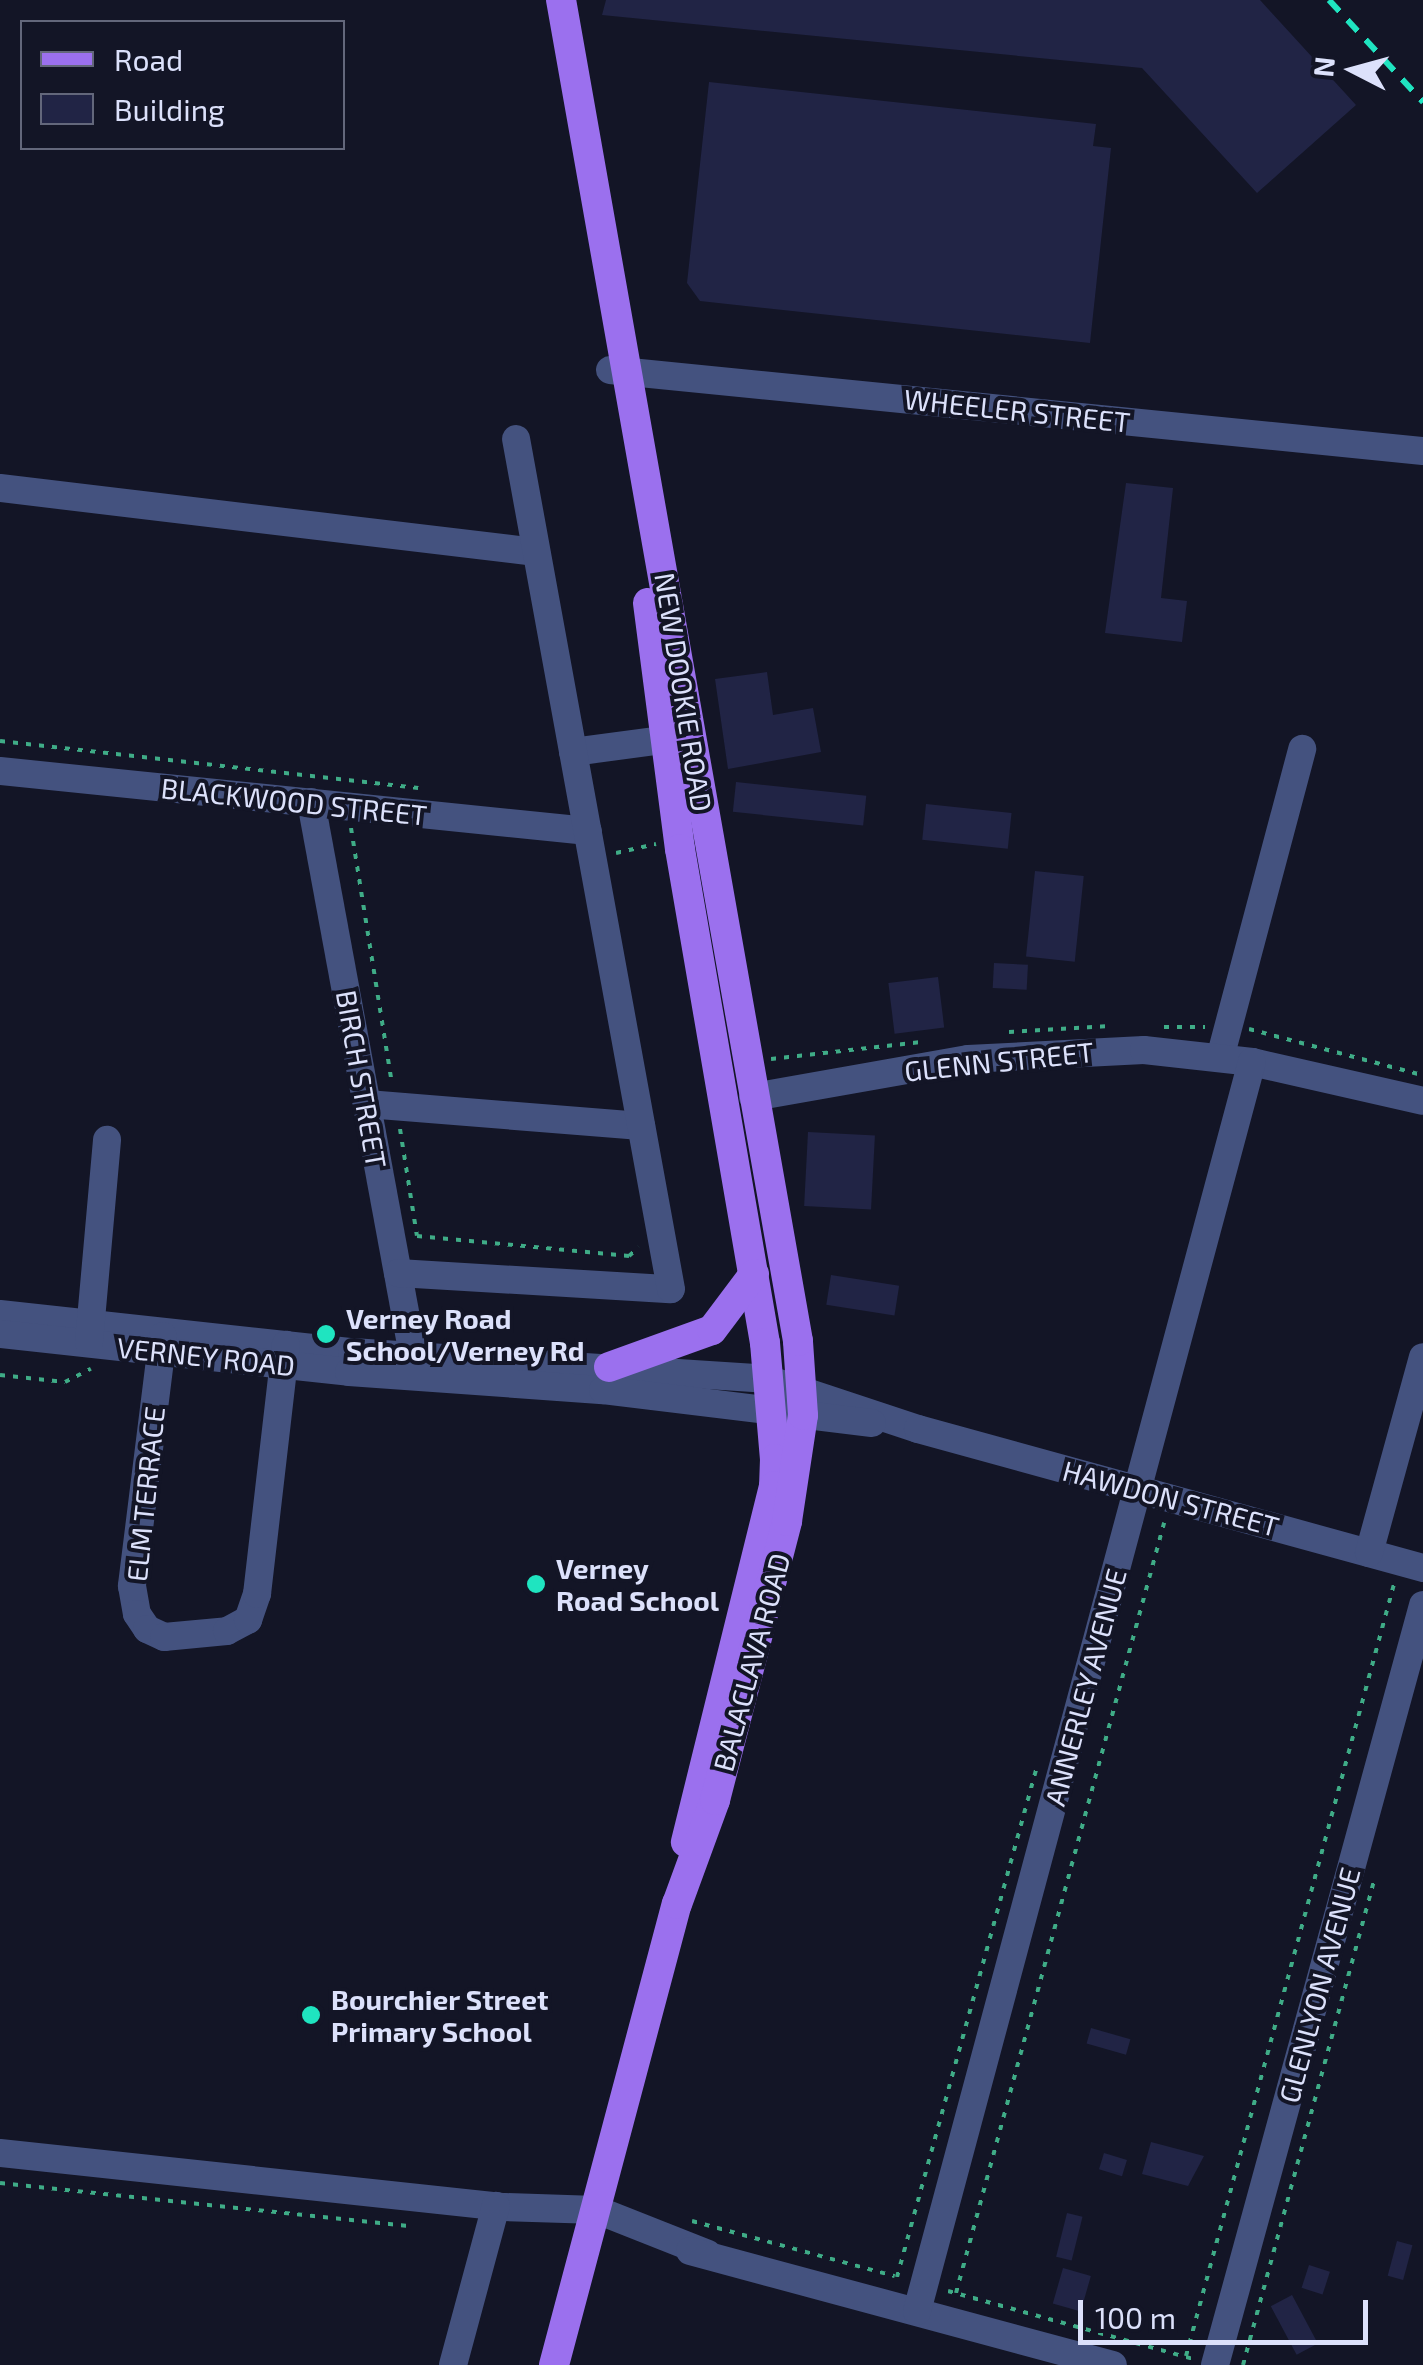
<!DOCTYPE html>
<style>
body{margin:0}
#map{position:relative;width:1423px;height:2365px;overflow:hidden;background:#131526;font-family:"Exo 2",sans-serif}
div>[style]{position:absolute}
.building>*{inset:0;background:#212445;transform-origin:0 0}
.path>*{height:4px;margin-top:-2px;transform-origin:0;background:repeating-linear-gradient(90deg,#3fac87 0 5px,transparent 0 13px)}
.minor>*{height:28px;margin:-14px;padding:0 14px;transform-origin:14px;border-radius:14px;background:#44527f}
.major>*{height:30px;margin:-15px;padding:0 15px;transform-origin:15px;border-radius:15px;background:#9b70ee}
.rail>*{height:6px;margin-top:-3px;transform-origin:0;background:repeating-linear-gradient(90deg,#1fe4c0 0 15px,transparent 0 27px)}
.dots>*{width:28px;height:28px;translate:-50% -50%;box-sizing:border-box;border:5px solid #131526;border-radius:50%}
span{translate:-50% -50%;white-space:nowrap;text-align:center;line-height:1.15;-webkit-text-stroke:8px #131526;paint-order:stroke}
.street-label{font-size:28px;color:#dce1fb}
.poi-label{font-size:28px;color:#dce1fb;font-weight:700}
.left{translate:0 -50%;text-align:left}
.legend{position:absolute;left:20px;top:20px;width:325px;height:130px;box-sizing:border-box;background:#131526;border:2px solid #63677b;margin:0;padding:12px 18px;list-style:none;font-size:30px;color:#dce1fb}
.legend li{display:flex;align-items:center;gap:20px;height:50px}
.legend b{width:50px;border:2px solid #63677b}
.north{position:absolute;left:1303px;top:20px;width:100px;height:100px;-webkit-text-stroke:8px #131526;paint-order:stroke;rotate:276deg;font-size:28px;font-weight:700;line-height:40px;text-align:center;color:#dce1fb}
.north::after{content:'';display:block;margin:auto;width:35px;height:45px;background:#dce1fb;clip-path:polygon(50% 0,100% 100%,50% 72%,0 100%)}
.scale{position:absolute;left:1078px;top:2300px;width:290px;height:45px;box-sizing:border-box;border:5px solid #dce1fb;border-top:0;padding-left:12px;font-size:30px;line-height:35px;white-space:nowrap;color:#dce1fb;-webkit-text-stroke:8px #131526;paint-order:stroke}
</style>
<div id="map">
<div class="building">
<i style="clip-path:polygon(606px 0,1260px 0,1356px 105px,1257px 193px,1142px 68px,602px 15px)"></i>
<i style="clip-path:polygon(709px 82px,1096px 124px,1093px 146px,1111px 148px,1090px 343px,700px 301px,687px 283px)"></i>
<i style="clip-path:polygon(1126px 483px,1173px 488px,1161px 598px,1187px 601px,1182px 642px,1105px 633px)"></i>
<i style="clip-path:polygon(767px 672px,773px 715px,813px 708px,821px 752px,728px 769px,715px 679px)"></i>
<i style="left:736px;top:782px;width:131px;height:30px;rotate:6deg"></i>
<i style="left:926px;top:804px;width:86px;height:36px;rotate:6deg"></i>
<i style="left:1035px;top:871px;width:49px;height:86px;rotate:6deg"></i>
<i style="left:994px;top:963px;width:34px;height:25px;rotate:3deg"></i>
<i style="left:938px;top:977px;width:51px;height:50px;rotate:83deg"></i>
<i style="left:808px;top:1132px;width:67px;height:74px;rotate:3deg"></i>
<i style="left:831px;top:1275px;width:69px;height:30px;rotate:9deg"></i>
<i style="left:1091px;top:2028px;width:41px;height:16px;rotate:16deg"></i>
<i style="clip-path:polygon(1151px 2142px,1204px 2156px,1188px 2186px,1142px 2174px)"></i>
<i style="left:1104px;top:2153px;width:24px;height:17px;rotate:17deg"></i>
<i style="left:1067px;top:2213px;width:16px;height:45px;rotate:14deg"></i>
<i style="left:1397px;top:2241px;width:16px;height:36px;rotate:15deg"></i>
<i style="left:1309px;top:2265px;width:22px;height:24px;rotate:18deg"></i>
<i style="left:1063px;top:2268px;width:29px;height:37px;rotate:16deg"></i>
<i style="left:1292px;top:2295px;width:55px;height:24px;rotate:62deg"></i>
</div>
<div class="path">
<i style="left:0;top:741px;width:421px;rotate:6.4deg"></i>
<i style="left:351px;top:828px;width:260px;rotate:80.9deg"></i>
<i style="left:616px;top:853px;width:41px;rotate:-12.7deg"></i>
<i style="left:1164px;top:1027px;width:41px"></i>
<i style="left:1249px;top:1029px;width:175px;rotate:14.9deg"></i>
<i style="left:1009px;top:1032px;width:101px;rotate:-3.4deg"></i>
<i style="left:771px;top:1059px;width:151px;rotate:-6.5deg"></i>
<i style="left:400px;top:1129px;width:108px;rotate:81deg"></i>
<i style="left:417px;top:1236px;width:213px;rotate:5.4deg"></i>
<i style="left:629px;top:1256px;width:13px;rotate:-42deg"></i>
<i style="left:0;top:1375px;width:65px;rotate:6.1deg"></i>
<i style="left:65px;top:1382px;width:29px;rotate:-27deg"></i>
<i style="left:0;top:2183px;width:413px;rotate:6deg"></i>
<i style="left:692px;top:2221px;width:210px;rotate:15.2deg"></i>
<i style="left:897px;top:2277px;width:526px;rotate:-74.67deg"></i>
<i style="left:948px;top:2291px;width:255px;rotate:15.5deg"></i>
<i style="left:956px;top:2293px;width:798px;rotate:-74.88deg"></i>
<i style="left:1186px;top:2356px;width:800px;rotate:-74.92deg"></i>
<i style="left:1243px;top:2365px;width:506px;rotate:-74.86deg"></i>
</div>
<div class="minor">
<i style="left:610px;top:370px;width:817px;rotate:5.69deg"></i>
<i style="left:0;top:488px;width:540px;rotate:6.81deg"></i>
<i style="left:573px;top:752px;width:114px;rotate:-7.6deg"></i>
<i style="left:0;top:771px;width:591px;rotate:5.83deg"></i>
<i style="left:311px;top:802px;width:562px;rotate:79.55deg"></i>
<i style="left:1220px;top:1058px;width:320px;rotate:-75.1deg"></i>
<i style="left:753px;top:1097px;width:218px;rotate:-10deg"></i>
<i style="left:968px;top:1059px;width:176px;rotate:-2.9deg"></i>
<i style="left:1144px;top:1050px;width:109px;rotate:6.3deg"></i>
<i style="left:1252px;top:1062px;width:175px;rotate:12.8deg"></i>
<i style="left:367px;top:1104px;width:275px;rotate:4.6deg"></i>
<i style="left:398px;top:1273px;width:273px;rotate:3.4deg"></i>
<i style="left:671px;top:1289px;width:864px;rotate:-100.33deg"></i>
<i style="left:0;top:1314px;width:354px;rotate:6.2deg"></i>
<i style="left:352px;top:1352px;width:416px;rotate:3.7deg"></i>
<i style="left:767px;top:1379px;width:159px;rotate:18.3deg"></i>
<i style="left:918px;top:1429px;width:524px;rotate:15.39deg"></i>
<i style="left:0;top:1334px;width:351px;rotate:6.2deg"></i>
<i style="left:349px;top:1372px;width:255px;rotate:4.1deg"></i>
<i style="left:603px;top:1390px;width:271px;rotate:7deg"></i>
<i style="left:163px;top:1336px;width:252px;rotate:97.1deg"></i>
<i style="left:132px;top:1586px;width:28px;rotate:80deg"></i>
<i style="left:137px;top:1614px;width:18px;rotate:56deg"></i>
<i style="left:147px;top:1629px;width:19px;rotate:25deg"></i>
<i style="left:164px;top:1637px;width:63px;rotate:-5.4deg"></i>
<i style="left:227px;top:1631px;width:24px;rotate:-28deg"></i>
<i style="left:248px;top:1620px;width:28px;rotate:-71deg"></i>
<i style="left:257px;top:1594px;width:251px;rotate:-83.4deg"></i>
<i style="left:89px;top:1342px;width:203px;rotate:-84.9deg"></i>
<i style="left:1369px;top:1553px;width:203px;rotate:-74.6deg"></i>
<i style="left:0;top:2153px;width:507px;rotate:6.12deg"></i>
<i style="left:504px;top:2207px;width:93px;rotate:1.8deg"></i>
<i style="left:597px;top:2210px;width:119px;rotate:21.6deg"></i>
<i style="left:690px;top:2251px;width:438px;rotate:15.1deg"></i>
<i style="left:917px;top:2311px;width:1293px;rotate:-74.99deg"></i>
<i style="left:453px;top:2365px;width:165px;rotate:-74.9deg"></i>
<i style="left:1215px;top:2365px;width:788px;rotate:-74.69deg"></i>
</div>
<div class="major">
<i style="left:648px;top:603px;width:248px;rotate:82.6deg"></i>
<i style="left:680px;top:849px;width:501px;rotate:80.24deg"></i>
<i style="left:765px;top:1343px;width:116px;rotate:85.1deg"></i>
<i style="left:775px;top:1459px;width:27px;rotate:92deg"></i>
<i style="left:774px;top:1486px;width:367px;rotate:103.9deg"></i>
<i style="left:609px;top:1367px;width:109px;rotate:-19.8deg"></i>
<i style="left:712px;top:1330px;width:70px;rotate:-53.1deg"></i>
<i style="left:554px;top:2365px;width:477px;rotate:-75.1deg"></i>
<i style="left:677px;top:1904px;width:111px;rotate:-69.9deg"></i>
<i style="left:715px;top:1800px;width:288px;rotate:-75.5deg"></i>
<i style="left:787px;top:1521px;width:107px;rotate:-81.4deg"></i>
<i style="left:803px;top:1415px;width:74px;rotate:-93.9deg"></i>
<i style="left:798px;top:1341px;width:1362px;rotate:-100.02deg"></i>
</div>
<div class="rail">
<i style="left:1329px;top:0;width:139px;rotate:47.3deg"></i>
</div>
<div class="dots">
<i style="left:326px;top:1334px;background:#1fe4c0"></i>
<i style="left:536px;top:1584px;background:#1fe4c0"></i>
<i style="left:311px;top:2015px;background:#1fe4c0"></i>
</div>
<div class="street-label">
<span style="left:1017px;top:410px;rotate:6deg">WHEELER STREET</span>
<span style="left:684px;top:692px;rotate:81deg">NEW DOOKIE ROAD</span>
<span style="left:294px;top:801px;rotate:6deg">BLACKWOOD STREET</span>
<span style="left:999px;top:1061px;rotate:-6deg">GLENN STREET</span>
<span style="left:362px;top:1079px;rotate:80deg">BIRCH STREET</span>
<span style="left:206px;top:1356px;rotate:6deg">VERNEY ROAD</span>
<span style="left:145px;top:1494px;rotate:-84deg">ELM TERRACE</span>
<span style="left:1171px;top:1498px;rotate:15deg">HAWDON STREET</span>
<span style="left:751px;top:1662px;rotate:-75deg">BALACLAVA ROAD</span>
<span style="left:1085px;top:1687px;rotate:-75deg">ANNERLEY AVENUE</span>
<span style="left:1319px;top:1985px;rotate:-75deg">GLENLYON AVENUE</span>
</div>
<div class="poi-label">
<span class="left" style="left:346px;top:1334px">Verney Road<br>School/Verney Rd</span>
<span class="left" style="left:556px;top:1584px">Verney<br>Road School</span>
<span class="left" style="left:331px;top:2015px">Bourchier Street<br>Primary School</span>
</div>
<ul class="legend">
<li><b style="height:12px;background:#9b70ee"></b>Road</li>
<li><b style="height:28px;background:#212445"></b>Building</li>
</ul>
<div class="north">N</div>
<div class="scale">100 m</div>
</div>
